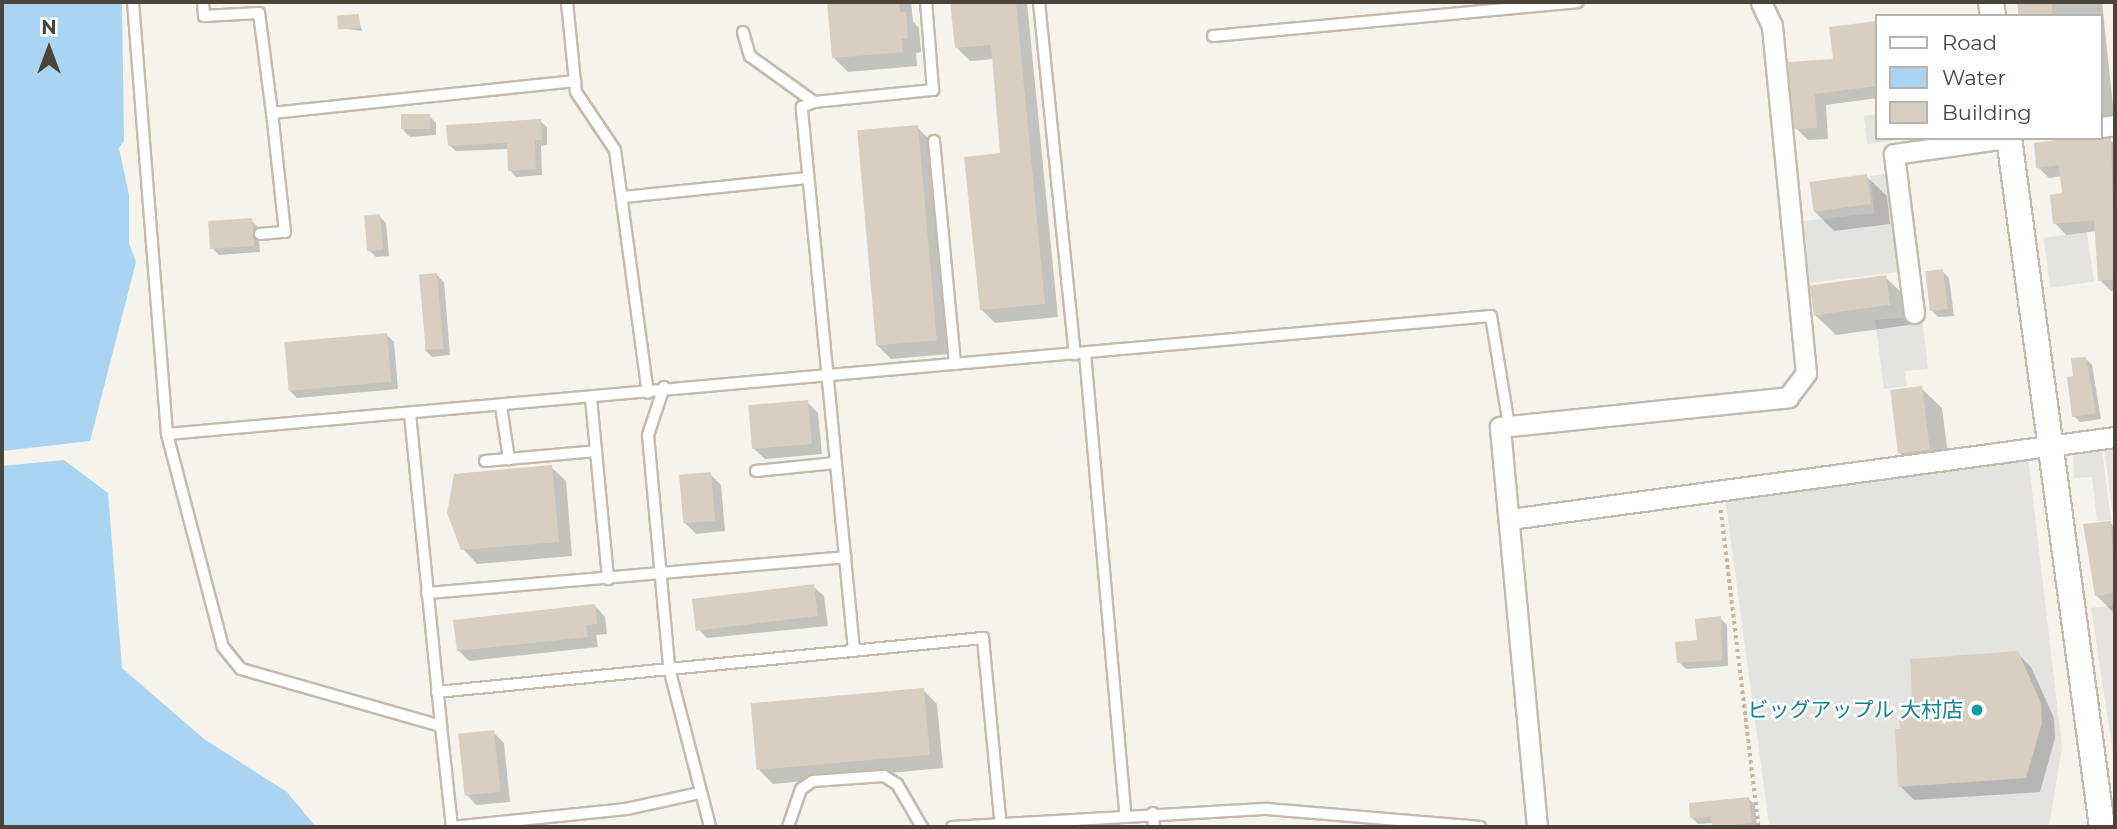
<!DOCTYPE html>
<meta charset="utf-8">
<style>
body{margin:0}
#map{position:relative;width:2117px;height:829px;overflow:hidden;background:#f6f3ec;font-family:Montserrat,"Noto Sans JP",sans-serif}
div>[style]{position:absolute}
.parking>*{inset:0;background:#e5e3e0;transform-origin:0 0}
.water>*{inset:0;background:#a9d4f2}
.shadow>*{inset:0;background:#0003}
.building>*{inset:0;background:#d8cfc1;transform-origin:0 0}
.path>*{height:3.5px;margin-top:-1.75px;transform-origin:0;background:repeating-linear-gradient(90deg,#c4b79f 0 3.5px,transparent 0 7px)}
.roads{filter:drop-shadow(2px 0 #c2bbae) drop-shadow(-2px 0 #c2bbae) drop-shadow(0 2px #c2bbae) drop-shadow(0 -2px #c2bbae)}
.service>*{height:10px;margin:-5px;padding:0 5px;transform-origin:5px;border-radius:5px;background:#fff}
.minor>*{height:19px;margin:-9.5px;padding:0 9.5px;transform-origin:9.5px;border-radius:9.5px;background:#fff}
.tertiary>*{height:24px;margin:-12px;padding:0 12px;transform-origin:12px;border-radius:12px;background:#fff}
.dots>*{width:19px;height:19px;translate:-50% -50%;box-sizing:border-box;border:4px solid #fff;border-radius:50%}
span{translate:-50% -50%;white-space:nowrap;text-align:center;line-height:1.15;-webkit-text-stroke:5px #fff;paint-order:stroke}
.culture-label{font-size:21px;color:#0d838f}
.right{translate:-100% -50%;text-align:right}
.frame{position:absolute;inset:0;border:4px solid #4b4439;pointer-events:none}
.legend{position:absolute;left:1875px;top:14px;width:228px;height:126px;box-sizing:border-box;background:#fff;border:2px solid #b7b4b0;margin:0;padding:9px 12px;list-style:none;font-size:21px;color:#4b4439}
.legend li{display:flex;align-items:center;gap:14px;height:35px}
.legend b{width:35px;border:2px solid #b7b4b0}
.north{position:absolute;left:14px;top:14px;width:70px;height:70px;-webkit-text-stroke:5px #fff;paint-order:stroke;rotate:0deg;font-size:19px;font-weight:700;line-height:28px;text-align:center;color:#4b4439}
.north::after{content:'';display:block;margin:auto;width:24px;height:32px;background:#4b4439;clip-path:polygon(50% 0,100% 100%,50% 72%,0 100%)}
</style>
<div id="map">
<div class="parking">
<i style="clip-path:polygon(1877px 114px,1877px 138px,1916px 138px,1867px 144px,1864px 116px)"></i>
<i style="clip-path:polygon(1887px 174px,1898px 272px,1809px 283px,1804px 221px,1874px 213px,1870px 176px)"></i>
<i style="left:2087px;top:232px;width:50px;height:44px;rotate:82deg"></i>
<i style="clip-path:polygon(1922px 316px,1928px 369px,1905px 371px,1907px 386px,1884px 389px,1875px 320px)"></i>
<i style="clip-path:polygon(2115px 446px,2115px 534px,2104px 447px)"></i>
<i style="clip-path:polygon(2102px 449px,2111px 520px,2097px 521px,2092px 477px,2074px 478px,2073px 452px)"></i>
<i style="clip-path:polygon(2028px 456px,2062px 747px,2049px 827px,1769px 825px,1725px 497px)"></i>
<i style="clip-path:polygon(2115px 605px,2115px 767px,2091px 608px)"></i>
</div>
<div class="water">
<i style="clip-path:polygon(2px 2px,122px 2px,124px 141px,119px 148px,129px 195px,129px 243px,136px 262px,90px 441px,2px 451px)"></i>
<i style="clip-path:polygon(64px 460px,108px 493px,122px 668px,204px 739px,287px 792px,316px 827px,2px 827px,2px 466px)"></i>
</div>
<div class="shadow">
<i style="clip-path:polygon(829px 2px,911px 2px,913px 21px,919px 28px,921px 52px,916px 53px,917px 66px,848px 72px,834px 58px)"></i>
<i style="clip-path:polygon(952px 2px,1027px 2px,1058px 317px,995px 323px,981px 309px,1002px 155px,994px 59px,970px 61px,956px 47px)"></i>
<i style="clip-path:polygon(2017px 2px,2102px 2px,2115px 125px,2101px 135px,2101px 16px,2019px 16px)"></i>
<i style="clip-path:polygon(358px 16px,362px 31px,340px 28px)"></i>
<i style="clip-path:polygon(1877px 23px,1877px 98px,1826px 105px,1828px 139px,1808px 140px,1796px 128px,1790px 64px,1835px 60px,1831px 28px)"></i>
<i style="clip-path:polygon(429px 116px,436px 123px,436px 135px,410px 137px,403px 130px)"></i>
<i style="clip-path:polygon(540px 121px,547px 127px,547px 145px,541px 146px,542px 175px,516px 177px,510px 170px,509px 149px,456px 151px,449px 145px)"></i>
<i style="clip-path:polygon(917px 127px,932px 142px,950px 354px,891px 359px,876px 344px)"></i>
<i style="clip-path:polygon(2110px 140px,2115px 144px,2115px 277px,2108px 278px,2115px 281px,2115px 291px,2111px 291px,2100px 280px,2097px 231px,2066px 235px,2055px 223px,2064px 195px,2062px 176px,2049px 178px,2038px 167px)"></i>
<i style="clip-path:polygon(1866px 176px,1887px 196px,1890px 224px,1834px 231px,1814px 211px)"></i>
<i style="clip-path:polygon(379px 216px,386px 223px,389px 256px,376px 257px,369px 250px)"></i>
<i style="clip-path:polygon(251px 220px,258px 227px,260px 252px,219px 255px,212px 248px)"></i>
<i style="clip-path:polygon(1942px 271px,1949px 278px,1954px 316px,1938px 317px,1931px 310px)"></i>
<i style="clip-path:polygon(437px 275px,444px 282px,450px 355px,432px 357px,425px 350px)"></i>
<i style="clip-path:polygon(1885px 277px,1906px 297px,1909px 325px,1836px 335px,1815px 315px)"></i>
<i style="clip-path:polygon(387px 335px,394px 342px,398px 389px,297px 398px,290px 391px)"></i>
<i style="clip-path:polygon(2086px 359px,2092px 365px,2101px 419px,2080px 422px,2074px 416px,2075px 378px)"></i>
<i style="clip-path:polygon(1921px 388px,1942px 408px,1950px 470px,1921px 474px,1900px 453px)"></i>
<i style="clip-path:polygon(807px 402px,818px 413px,822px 454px,765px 459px,754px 449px)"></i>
<i style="clip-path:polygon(551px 467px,566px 481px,572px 556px,477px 564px,463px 549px)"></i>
<i style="clip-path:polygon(710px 474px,721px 485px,725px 531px,696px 534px,685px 523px)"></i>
<i style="clip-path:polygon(2111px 523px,2115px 528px,2115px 614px,2096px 595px)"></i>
<i style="clip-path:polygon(813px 586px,824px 596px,828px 626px,707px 638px,696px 627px)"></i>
<i style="clip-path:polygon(595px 606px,605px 617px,607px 634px,596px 635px,598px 647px,469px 661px,458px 650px)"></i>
<i style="clip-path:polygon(1720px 618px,1727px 625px,1728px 666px,1686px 669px,1679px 662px)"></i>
<i style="clip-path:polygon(2017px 653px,2031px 667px,2054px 718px,2055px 738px,2040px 792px,1914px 800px,1900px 786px,1902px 730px)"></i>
<i style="clip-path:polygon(923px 690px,937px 704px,943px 768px,773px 784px,759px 770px)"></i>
<i style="clip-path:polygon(493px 732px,504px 743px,510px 802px,476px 805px,466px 794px)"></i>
<i style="clip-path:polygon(1749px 799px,1755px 805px,1757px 827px,1714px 827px,1713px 823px,1698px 824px,1692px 818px)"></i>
</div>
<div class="building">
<i style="clip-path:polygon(827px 2px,899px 2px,900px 12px,906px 12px,908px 38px,902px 39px,903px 52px,832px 58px)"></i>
<i style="clip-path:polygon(950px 2px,1016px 2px,1045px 304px,980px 310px,964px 157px,1000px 153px,991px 45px,955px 48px)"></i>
<i style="left:2018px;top:2px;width:34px;height:14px"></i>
<i style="left:359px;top:14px;width:14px;height:22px;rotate:86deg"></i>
<i style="clip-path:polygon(1877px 21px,1877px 86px,1815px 94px,1817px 128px,1794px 129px,1788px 62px,1833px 59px,1829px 27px)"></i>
<i style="left:430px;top:114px;width:15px;height:29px;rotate:90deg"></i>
<i style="clip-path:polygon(541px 119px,542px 140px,535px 140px,536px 169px,508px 171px,507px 143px,448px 146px,446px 125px)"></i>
<i style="left:918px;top:125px;width:216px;height:61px;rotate:85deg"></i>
<i style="clip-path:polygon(2072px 138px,2111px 138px,2115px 279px,2098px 281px,2094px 220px,2053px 224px,2050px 195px,2062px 193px,2059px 165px,2036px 168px,2034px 143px)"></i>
<i style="left:1867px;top:174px;width:30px;height:58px;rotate:82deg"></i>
<i style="left:380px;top:214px;width:36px;height:16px;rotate:85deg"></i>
<i style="left:252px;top:218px;width:28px;height:44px;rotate:86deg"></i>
<i style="left:1943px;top:269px;width:40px;height:18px;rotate:83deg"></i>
<i style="left:437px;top:273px;width:76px;height:18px;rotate:85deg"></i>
<i style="left:1886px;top:275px;width:30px;height:77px;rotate:82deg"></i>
<i style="left:387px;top:333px;width:49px;height:103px;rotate:85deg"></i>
<i style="clip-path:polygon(2086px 357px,2096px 413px,2072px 417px,2067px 377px,2073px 376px,2071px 358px)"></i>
<i style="left:1922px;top:386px;width:64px;height:32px;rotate:83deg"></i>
<i style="left:808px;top:400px;width:44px;height:60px;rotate:85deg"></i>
<i style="clip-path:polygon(552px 465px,559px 542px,461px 550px,447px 513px,454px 474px)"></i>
<i style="left:711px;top:472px;width:49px;height:32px;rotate:85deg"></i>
<i style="clip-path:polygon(2111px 521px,2115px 593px,2095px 596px,2083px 524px)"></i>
<i style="left:814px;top:584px;width:32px;height:123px;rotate:83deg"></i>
<i style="clip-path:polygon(595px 604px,597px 624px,586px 625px,588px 637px,457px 651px,453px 620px)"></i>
<i style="clip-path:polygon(1721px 616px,1722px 660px,1677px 663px,1675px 642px,1697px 640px,1695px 619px)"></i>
<i style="clip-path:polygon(2018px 651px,2041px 703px,2042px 723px,2026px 778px,1898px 787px,1895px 729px,1900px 729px,1899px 717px,1913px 716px,1910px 659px)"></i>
<i style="left:924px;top:688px;width:67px;height:174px;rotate:85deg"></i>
<i style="left:494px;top:730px;width:62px;height:36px;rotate:84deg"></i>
<i style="clip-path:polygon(1749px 797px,1752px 823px,1712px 827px,1711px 817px,1690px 818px,1689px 803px)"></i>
</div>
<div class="path">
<i style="left:1721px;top:510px;width:319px;rotate:83.2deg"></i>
</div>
<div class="roads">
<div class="service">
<i style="left:133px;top:2px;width:433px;rotate:85.5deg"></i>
<i style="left:167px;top:434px;width:1329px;rotate:-5.09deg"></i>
<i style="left:1491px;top:316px;width:111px;rotate:80.7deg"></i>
<i style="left:203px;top:2px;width:14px;rotate:86deg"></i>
<i style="left:204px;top:16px;width:55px;rotate:-3.1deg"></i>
<i style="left:259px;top:13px;width:101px;rotate:82.6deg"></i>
<i style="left:567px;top:2px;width:90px;rotate:84.3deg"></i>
<i style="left:576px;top:92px;width:70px;rotate:56.1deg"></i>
<i style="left:615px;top:150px;width:245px;rotate:82.3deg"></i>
<i style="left:1039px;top:2px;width:354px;rotate:84.2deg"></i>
<i style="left:743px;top:32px;width:25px;rotate:74deg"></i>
<i style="left:750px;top:56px;width:79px;rotate:35.7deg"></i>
<i style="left:1213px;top:36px;width:366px;rotate:-5.3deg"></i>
<i style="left:934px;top:141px;width:224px;rotate:84.6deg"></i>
<i style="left:624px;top:197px;width:184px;rotate:-5.9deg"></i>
<i style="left:260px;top:234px;width:25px;rotate:-5deg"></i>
<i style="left:285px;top:232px;width:120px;rotate:-96.2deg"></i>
<i style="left:272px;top:113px;width:305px;rotate:-6deg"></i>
<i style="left:1085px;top:353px;width:463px;rotate:85deg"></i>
<i style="left:664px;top:387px;width:51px;rotate:108.4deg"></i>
<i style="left:648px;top:435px;width:234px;rotate:84.8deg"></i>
<i style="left:669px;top:668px;width:164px;rotate:75.5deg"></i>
<i style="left:591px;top:398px;width:182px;rotate:84.6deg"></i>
<i style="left:501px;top:406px;width:54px;rotate:81.4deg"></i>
<i style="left:410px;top:414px;width:314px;rotate:84.3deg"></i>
<i style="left:167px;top:434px;width:220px;rotate:75.3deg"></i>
<i style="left:223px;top:647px;width:28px;rotate:51deg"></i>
<i style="left:241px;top:669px;width:208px;rotate:15.9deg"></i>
<i style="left:441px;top:726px;width:102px;rotate:83.8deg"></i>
<i style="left:485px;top:461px;width:111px;rotate:-5.1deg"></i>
<i style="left:756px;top:471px;width:80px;rotate:-5.7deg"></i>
<i style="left:845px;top:557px;width:94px;rotate:84.5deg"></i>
<i style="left:427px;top:593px;width:420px;rotate:-4.9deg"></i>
<i style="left:845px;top:557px;width:452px;rotate:-95.5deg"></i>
<i style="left:802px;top:107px;width:13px;rotate:-23deg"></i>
<i style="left:814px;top:102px;width:120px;rotate:-5.8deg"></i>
<i style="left:933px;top:90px;width:88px;rotate:-94.5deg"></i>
<i style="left:437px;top:692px;width:549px;rotate:-5.65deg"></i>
<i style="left:983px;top:638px;width:190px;rotate:84.6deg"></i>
<i style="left:1153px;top:813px;width:14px;rotate:86deg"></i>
<i style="left:452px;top:827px;width:175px;rotate:-5.9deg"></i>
<i style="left:626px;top:809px;width:76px;rotate:-12.2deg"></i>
<i style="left:788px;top:827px;width:40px;rotate:-71.1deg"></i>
<i style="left:801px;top:789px;width:14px;rotate:-34deg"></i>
<i style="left:813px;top:781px;width:71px;rotate:-4deg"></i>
<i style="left:884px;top:776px;width:15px;rotate:32deg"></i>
<i style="left:897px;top:784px;width:50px;rotate:59.8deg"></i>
<i style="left:952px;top:827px;width:316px;rotate:-3.3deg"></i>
<i style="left:1267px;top:809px;width:214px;rotate:4.8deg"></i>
</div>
<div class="minor">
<i style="left:2101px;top:127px;width:14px;rotate:-8deg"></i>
<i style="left:1914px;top:313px;width:160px;rotate:-97.2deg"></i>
<i style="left:1894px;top:154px;width:114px;rotate:-8.1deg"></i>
<i style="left:1510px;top:519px;width:611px;rotate:-7.72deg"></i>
<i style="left:1537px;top:827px;width:402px;rotate:-95.3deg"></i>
<i style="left:1500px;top:427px;width:290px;rotate:-5.9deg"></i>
<i style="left:1788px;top:397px;width:30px;rotate:-53deg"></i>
<i style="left:1806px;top:373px;width:349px;rotate:-95.6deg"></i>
<i style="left:1772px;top:26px;width:26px;rotate:-115deg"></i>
</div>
<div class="tertiary">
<i style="left:1991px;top:2px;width:14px;rotate:82deg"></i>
<i style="left:2009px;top:138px;width:695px;rotate:82.31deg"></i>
</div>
</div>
<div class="dots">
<i style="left:1977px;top:710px;background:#0f9aa8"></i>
</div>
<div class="culture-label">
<span class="right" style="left:1963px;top:710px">ビッグアップル 大村店</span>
</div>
<div class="frame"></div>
<ul class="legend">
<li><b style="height:9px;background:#fff"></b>Road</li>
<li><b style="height:19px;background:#a9d4f2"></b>Water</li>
<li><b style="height:19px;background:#d8cfc1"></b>Building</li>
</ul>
<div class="north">N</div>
</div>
